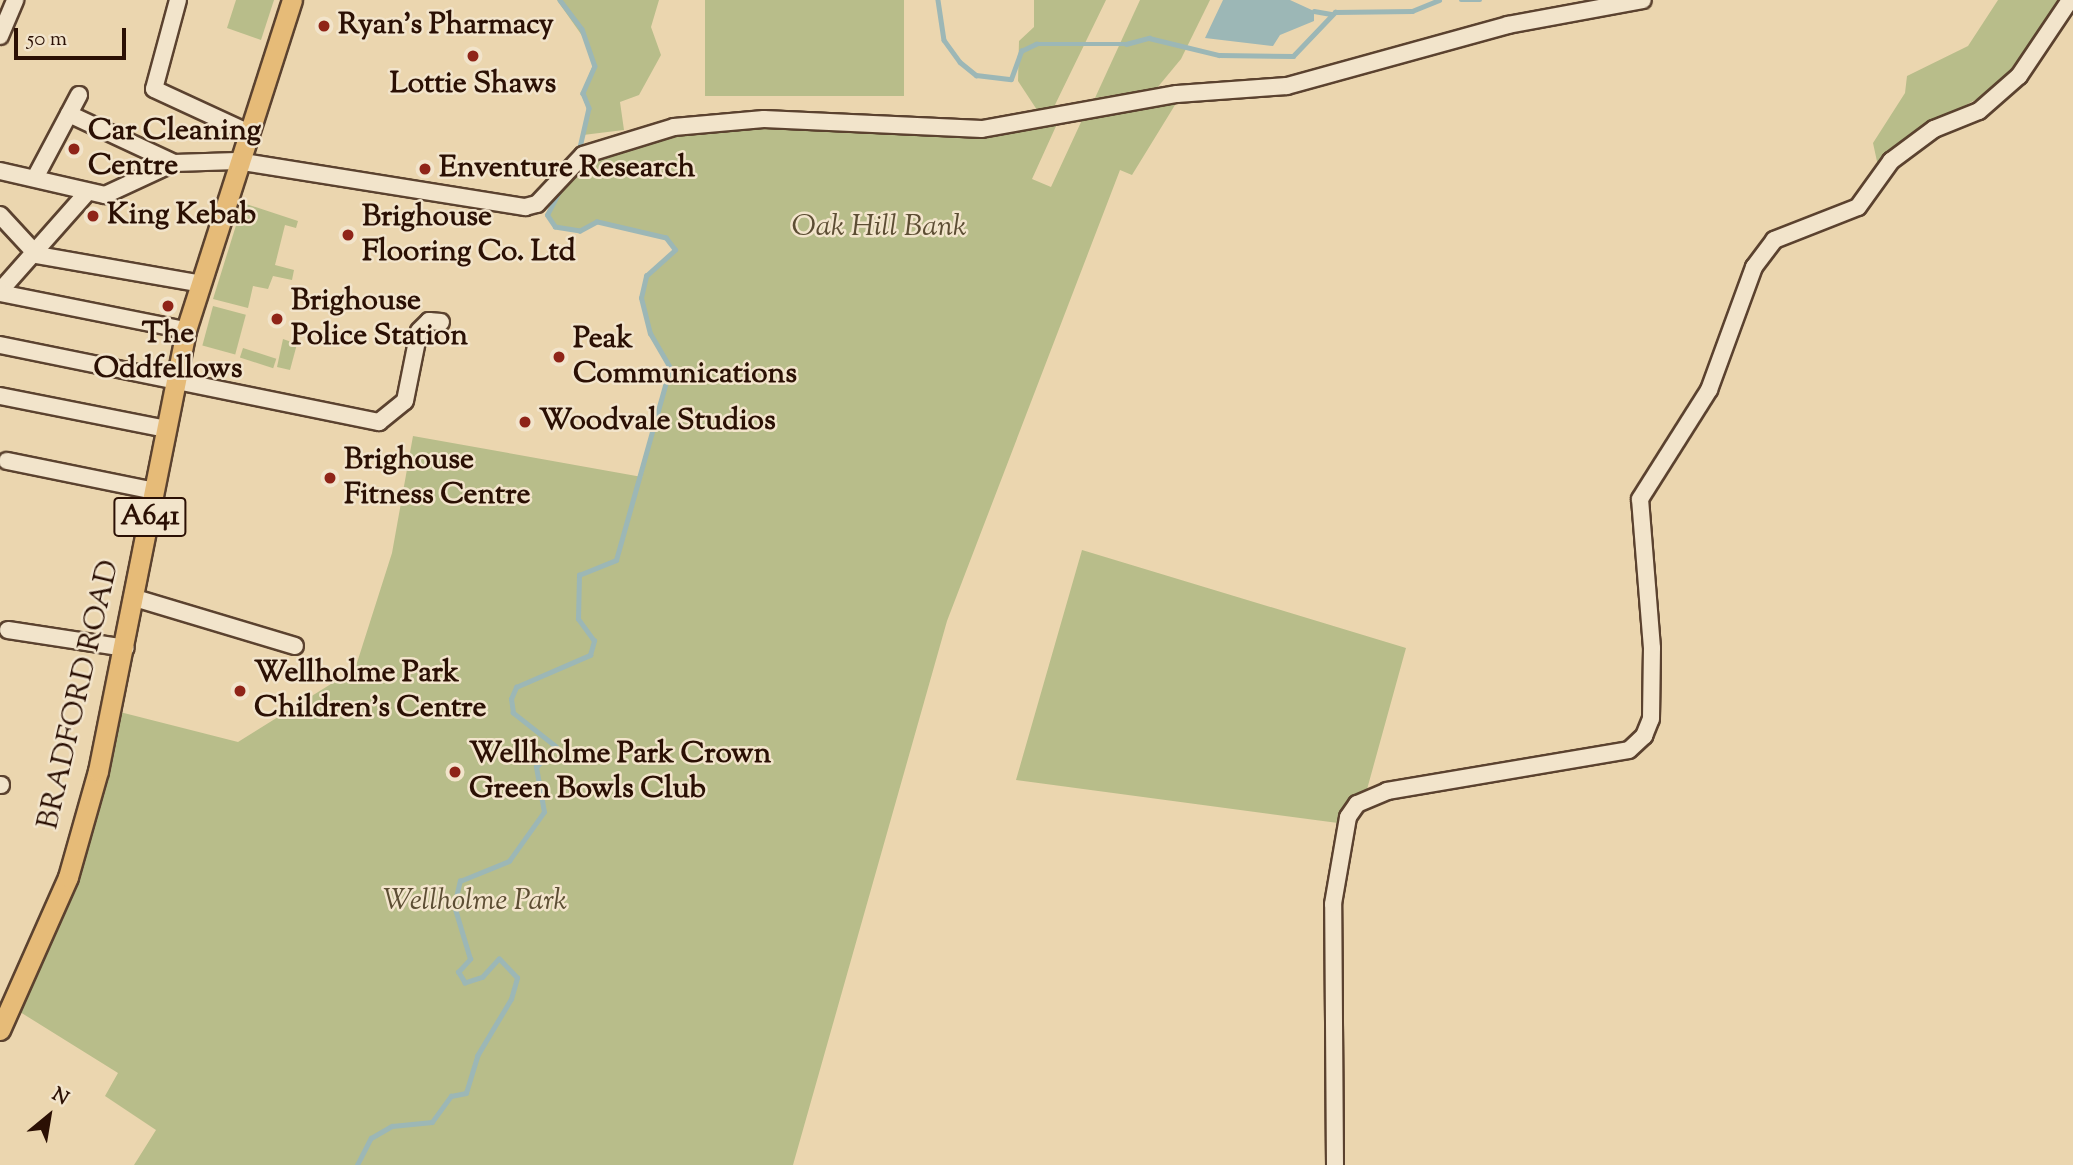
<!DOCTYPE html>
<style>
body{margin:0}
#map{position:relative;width:2073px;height:1165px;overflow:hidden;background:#ebd6af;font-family:"Sorts Mill Goudy",serif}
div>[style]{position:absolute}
.green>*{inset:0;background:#b8bd8a;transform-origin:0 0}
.water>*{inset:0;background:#9cb7b6}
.stream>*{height:4.5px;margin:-2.25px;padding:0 2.25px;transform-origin:2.25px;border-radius:2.25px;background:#9cb7b6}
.roads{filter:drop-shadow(2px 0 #5b422f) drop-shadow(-2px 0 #5b422f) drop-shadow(0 2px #5b422f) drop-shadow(0 -2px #5b422f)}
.minor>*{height:16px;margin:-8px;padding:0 8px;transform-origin:8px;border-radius:8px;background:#f2e4cb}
.major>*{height:19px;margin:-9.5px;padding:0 9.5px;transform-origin:9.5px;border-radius:9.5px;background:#e6bb78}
.dots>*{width:19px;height:19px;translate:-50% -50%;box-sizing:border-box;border:4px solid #f2e4cb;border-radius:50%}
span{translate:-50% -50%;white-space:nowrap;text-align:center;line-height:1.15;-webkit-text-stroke:5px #f2e4cb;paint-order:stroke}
.shield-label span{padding:2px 5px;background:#f2e4cb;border:2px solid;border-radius:5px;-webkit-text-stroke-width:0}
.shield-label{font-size:28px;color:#2b1004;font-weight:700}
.poi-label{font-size:30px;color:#2b1004;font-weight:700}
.left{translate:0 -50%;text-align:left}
.park-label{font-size:30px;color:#5c4d33;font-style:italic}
.street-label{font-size:30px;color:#2b1004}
.north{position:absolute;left:14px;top:1081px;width:70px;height:70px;-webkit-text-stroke:5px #f2e4cb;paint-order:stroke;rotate:30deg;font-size:19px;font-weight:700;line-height:28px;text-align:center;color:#2b1004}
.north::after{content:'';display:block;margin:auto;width:24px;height:32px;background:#2b1004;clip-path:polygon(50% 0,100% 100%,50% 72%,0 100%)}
.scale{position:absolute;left:14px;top:28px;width:112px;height:32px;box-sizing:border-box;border:4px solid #2b1004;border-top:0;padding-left:9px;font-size:21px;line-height:24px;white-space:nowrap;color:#2b1004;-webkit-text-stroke:5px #f2e4cb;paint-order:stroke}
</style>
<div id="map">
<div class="green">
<i style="clip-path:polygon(236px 0,274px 0,261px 40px,227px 28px)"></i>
<i style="clip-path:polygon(557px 0,659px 0,651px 27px,661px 55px,639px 95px,620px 102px,624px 130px,583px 135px,587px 108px,581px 94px,593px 65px,590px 47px)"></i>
<i style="left:705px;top:0;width:199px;height:96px"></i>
<i style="clip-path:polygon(1034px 0,1106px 0,1051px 113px,1039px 113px,1018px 81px,1019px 41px,1034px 27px)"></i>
<i style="clip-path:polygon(1140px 0,1210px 0,1181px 59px,1157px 88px,1095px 98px)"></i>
<i style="clip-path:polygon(1998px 0,2061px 0,1997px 88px,1922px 129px,1878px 166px,1873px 143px,1905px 93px,1907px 76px,1968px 46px)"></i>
<i style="clip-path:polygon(1170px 97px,1175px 105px,1132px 175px,1120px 170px,947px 621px,793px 1165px,134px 1165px,156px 1130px,105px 1096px,118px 1073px,12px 1007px,68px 877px,112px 710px,238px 742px,355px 669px,392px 553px,413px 436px,642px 477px,670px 368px,650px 334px,641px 298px,646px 276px,675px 250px,666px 238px,597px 222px,580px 231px,555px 227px,547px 215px,571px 170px,630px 140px,684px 134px,776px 125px,983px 136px,1057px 124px,1032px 179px,1051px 187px,1082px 120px)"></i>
<i style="clip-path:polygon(243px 203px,298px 221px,296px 228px,285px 225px,275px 265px,294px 270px,292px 280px,273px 276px,268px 289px,253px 286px,248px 308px,213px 299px)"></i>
<i style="left:213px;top:306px;width:34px;height:41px;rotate:15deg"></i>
<i style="clip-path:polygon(283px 339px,297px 344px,290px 370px,277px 367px)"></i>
<i style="left:243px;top:348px;width:35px;height:10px;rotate:18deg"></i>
<i style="clip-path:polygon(1082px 550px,1406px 648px,1366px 793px,1349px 799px,1338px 823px,1016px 780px)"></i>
</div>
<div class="water">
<i style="clip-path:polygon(1223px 0,1290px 0,1314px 11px,1314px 21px,1280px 35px,1273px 46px,1205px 38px)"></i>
</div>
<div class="stream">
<i style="left:560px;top:0;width:36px;rotate:53deg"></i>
<i style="left:582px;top:29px;width:39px;rotate:71deg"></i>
<i style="left:595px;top:66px;width:30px;rotate:114deg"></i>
<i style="left:583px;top:93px;width:16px;rotate:68deg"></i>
<i style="left:589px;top:108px;width:45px;rotate:102.8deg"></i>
<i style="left:938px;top:0;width:40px;rotate:81.5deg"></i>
<i style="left:944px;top:40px;width:27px;rotate:54deg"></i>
<i style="left:960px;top:62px;width:21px;rotate:39deg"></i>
<i style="left:976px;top:75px;width:35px;rotate:7deg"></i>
<i style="left:1011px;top:79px;width:30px;rotate:-70deg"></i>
<i style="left:1021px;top:51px;width:17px;rotate:-25deg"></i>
<i style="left:1036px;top:44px;width:90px"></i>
<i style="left:1126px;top:44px;width:24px;rotate:-15deg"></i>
<i style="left:1149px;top:38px;width:72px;rotate:13.7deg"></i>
<i style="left:1219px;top:55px;width:74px;rotate:0.8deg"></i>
<i style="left:1293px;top:56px;width:61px;rotate:-46.3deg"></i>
<i style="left:1335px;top:12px;width:77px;rotate:-0.7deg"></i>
<i style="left:1412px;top:11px;width:29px;rotate:-22deg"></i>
<i style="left:1461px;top:0;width:19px"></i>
<i style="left:1314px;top:11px;width:17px;rotate:10deg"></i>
<i style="left:357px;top:1165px;width:30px;rotate:-63deg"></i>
<i style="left:371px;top:1138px;width:24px;rotate:-30deg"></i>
<i style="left:392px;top:1126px;width:40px;rotate:-5.7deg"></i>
<i style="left:432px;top:1122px;width:32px;rotate:-54deg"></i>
<i style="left:451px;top:1096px;width:15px;rotate:-11deg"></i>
<i style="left:466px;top:1093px;width:39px;rotate:-73deg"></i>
<i style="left:477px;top:1056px;width:66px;rotate:-59.2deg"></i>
<i style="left:511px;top:999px;width:22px;rotate:-74deg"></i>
<i style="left:517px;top:978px;width:26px;rotate:-133deg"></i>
<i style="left:499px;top:959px;width:24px;rotate:132deg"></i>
<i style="left:483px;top:977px;width:19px;rotate:162deg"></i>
<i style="left:465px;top:983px;width:13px;rotate:-122deg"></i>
<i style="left:458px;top:972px;width:18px;rotate:-47deg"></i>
<i style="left:470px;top:959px;width:55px;rotate:-106.8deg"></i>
<i style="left:454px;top:906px;width:26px;rotate:-77deg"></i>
<i style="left:460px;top:881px;width:53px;rotate:-22.2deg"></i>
<i style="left:509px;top:861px;width:60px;rotate:-54.5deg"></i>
<i style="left:544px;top:812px;width:46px;rotate:-100.1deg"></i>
<i style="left:536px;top:767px;width:28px;rotate:-45deg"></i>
<i style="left:556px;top:747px;width:55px;rotate:-141.7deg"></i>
<i style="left:513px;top:713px;width:14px;rotate:-98deg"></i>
<i style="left:511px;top:699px;width:13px;rotate:-67deg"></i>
<i style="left:516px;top:687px;width:81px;rotate:-23.4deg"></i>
<i style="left:590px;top:655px;width:15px;rotate:-74deg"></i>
<i style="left:594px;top:641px;width:27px;rotate:-126deg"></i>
<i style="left:578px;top:619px;width:44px;rotate:-88.7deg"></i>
<i style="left:579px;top:575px;width:40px;rotate:-22deg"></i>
<i style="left:616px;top:560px;width:199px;rotate:-74.3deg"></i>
<i style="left:670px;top:368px;width:39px;rotate:-120deg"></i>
<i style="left:650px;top:334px;width:37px;rotate:-104deg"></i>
<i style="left:641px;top:298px;width:23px;rotate:-77deg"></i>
<i style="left:646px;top:276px;width:39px;rotate:-42deg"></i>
<i style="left:675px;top:250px;width:15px;rotate:-127deg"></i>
<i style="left:666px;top:238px;width:71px;rotate:-166.9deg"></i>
<i style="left:597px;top:222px;width:19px;rotate:152deg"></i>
<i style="left:580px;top:231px;width:25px;rotate:-171deg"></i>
<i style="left:555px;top:227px;width:14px;rotate:-124deg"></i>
<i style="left:547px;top:215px;width:30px;rotate:-63deg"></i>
</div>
<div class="roads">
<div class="minor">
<i style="left:178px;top:0;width:92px;rotate:105.1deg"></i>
<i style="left:154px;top:89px;width:102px;rotate:24.8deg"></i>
<i style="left:0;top:36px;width:39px;rotate:-67deg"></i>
<i style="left:69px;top:114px;width:116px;rotate:25deg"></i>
<i style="left:0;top:171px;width:108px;rotate:12.9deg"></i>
<i style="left:105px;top:195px;width:76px;rotate:-24.9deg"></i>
<i style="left:174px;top:163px;width:63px;rotate:-1.8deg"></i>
<i style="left:237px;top:161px;width:292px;rotate:9.1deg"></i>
<i style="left:525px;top:207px;width:12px;rotate:-14deg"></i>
<i style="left:537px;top:204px;width:67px;rotate:-46.8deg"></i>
<i style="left:583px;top:155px;width:95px;rotate:-17.1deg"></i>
<i style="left:674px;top:127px;width:90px;rotate:-5.1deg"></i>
<i style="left:764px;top:119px;width:218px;rotate:2.6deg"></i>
<i style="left:982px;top:129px;width:198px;rotate:-10.2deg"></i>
<i style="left:1177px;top:94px;width:110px;rotate:-4.2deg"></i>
<i style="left:1287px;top:86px;width:229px;rotate:-15.4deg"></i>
<i style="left:1508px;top:25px;width:137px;rotate:-10.5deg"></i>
<i style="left:35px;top:178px;width:94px;rotate:-62.1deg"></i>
<i style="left:0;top:215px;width:54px;rotate:47.2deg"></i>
<i style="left:37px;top:255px;width:163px;rotate:9.9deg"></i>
<i style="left:0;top:291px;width:128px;rotate:-48.5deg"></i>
<i style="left:0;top:293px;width:190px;rotate:11.3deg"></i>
<i style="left:0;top:345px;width:387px;rotate:11.5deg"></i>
<i style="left:379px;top:422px;width:33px;rotate:-39deg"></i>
<i style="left:405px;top:401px;width:71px;rotate:-78.7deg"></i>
<i style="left:419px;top:331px;width:14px;rotate:-45deg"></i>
<i style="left:429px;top:321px;width:12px;rotate:5deg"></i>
<i style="left:0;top:396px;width:169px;rotate:11.2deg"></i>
<i style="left:7px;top:461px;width:151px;rotate:11.5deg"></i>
<i style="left:135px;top:598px;width:167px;rotate:16.7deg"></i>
<i style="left:8px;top:630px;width:119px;rotate:8.7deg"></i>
<i style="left:0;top:785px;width:1px"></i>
<i style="left:1335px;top:1165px;width:261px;rotate:-90.4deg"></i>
<i style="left:1333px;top:904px;width:88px;rotate:-80.2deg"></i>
<i style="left:1348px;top:817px;width:16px;rotate:-55deg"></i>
<i style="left:1357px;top:804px;width:33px;rotate:-23deg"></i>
<i style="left:1387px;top:791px;width:245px;rotate:-9.6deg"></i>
<i style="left:1629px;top:750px;width:21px;rotate:-43deg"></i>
<i style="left:1644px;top:736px;width:18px;rotate:-68deg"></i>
<i style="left:1651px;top:719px;width:71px;rotate:-89.2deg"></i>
<i style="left:1652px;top:648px;width:149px;rotate:-94.6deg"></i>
<i style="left:1640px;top:499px;width:129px;rotate:-57.7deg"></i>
<i style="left:1709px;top:390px;width:131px;rotate:-69.9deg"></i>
<i style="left:1754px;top:267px;width:34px;rotate:-53deg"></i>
<i style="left:1774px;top:240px;width:90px;rotate:-21.4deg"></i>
<i style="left:1858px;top:207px;width:57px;rotate:-54.3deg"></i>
<i style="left:1891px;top:161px;width:54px;rotate:-36.7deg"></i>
<i style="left:1934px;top:129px;width:48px;rotate:-21.8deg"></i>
<i style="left:1979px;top:111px;width:53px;rotate:-41.2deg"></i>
<i style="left:2019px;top:76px;width:92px;rotate:-56.1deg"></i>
</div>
<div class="major">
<i style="left:0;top:1030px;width:167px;rotate:-66deg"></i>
<i style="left:68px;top:877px;width:110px;rotate:-74.2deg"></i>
<i style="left:98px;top:771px;width:450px;rotate:-78.7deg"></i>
<i style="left:186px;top:330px;width:347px;rotate:-72.2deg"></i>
</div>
</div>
<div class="dots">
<i style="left:324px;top:26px;background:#8f2418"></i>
<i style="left:473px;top:56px;background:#8f2418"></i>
<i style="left:74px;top:149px;background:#8f2418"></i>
<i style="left:425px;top:169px;background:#8f2418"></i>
<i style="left:93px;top:216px;background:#8f2418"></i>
<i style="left:348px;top:235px;background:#8f2418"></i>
<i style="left:168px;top:306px;background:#8f2418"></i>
<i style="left:277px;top:319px;background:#8f2418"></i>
<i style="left:559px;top:357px;background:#8f2418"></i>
<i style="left:525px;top:422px;background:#8f2418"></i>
<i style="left:330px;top:478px;background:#8f2418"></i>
<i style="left:240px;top:691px;background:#8f2418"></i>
<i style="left:455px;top:772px;background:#8f2418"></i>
</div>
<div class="shield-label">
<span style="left:150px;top:517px">A641</span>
</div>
<div class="poi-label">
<span class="left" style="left:338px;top:26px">Ryan's Pharmacy</span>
<span style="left:473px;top:85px">Lottie Shaws</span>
<span class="left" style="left:88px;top:149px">Car Cleaning<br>Centre</span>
<span class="left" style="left:439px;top:169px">Enventure Research</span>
<span class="left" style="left:107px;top:216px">King Kebab</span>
<span class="left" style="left:362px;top:235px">Brighouse<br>Flooring Co. Ltd</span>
<span class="left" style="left:291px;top:319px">Brighouse<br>Police Station</span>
<span style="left:168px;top:352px">The<br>Oddfellows</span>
<span class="left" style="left:573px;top:357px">Peak<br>Communications</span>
<span class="left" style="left:539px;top:422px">Woodvale Studios</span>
<span class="left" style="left:344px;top:478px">Brighouse<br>Fitness Centre</span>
<span class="left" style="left:254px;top:691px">Wellholme Park<br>Children's Centre</span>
<span class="left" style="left:469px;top:772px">Wellholme Park Crown<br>Green Bowls Club</span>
</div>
<div class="park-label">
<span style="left:879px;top:228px">Oak Hill Bank</span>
<span style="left:475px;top:902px">Wellholme Park</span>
</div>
<div class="street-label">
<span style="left:80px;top:695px;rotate:-77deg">BRADFORD ROAD</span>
</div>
<div class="north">N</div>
<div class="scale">50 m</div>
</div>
